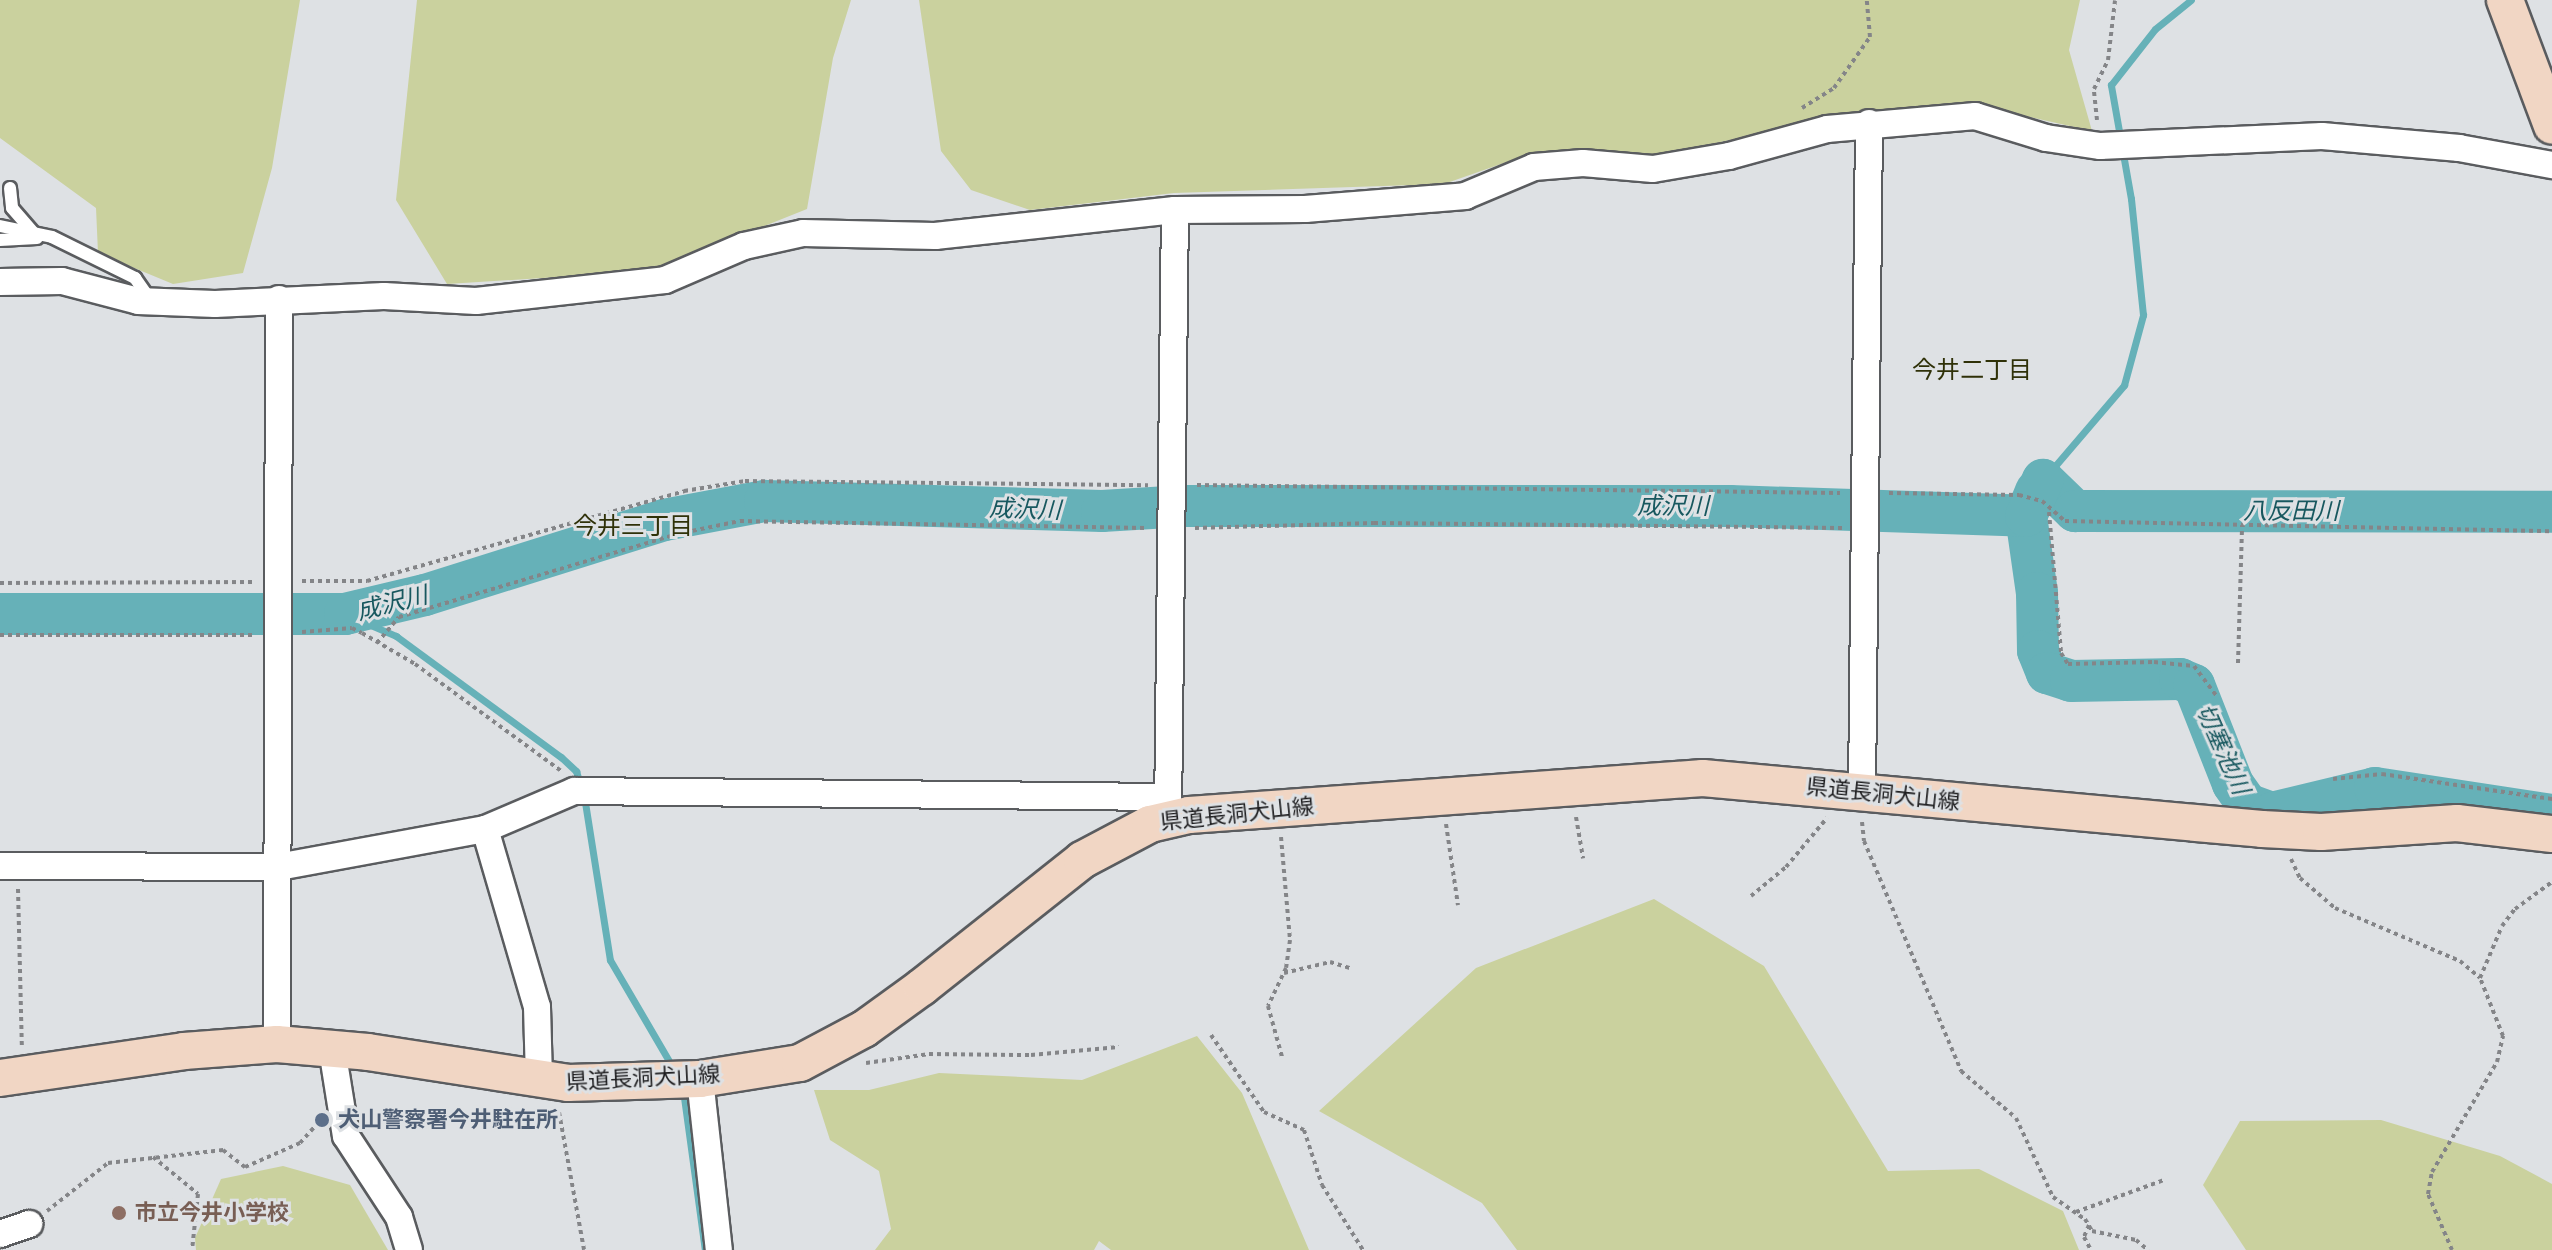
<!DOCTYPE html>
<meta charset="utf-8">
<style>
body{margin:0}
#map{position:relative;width:2552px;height:1250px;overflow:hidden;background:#dee1e4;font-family:"PT Sans","Noto Sans JP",sans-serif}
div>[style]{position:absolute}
.green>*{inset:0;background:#cad19e}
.stream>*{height:7px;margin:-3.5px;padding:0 3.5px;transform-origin:3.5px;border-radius:3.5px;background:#66b1b8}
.river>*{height:42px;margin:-21px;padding:0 21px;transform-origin:21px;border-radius:21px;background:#66b1b8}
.path>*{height:4px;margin-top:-2px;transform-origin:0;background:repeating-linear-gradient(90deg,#848588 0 4px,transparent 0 8px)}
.roads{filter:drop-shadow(2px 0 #5a5c5f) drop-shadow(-2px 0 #5a5c5f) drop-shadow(0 2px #5a5c5f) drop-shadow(0 -2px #5a5c5f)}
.lane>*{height:12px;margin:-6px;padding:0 6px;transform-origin:6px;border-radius:6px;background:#fff}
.street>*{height:26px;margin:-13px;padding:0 13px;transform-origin:13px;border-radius:13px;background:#fff}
.secondary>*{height:36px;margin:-18px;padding:0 18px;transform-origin:18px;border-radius:18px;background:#f1d6c4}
.dots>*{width:22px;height:22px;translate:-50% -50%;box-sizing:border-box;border:4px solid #dee1e4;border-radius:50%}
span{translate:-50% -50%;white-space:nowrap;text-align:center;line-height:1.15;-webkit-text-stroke:6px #dee1e4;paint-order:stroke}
.street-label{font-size:22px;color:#1e1e20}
.service-label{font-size:22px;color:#4e5e75;font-weight:700}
.left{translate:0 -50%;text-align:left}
.education-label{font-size:22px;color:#785e54;font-weight:700}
.neighbourhood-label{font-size:24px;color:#2f3108}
.water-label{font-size:24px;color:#18585f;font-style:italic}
</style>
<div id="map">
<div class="green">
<i style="clip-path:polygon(0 0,300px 0,272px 168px,243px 273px,173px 284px,98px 253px,96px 208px,0 138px)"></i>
<i style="clip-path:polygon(417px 0,851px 0,833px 58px,807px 209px,652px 271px,447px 284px,396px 200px)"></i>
<i style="clip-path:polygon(919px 0,2080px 0,2069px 50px,2092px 131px,1977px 105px,1826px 119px,1661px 155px,1538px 151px,1444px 184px,1174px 193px,1030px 210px,971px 190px,941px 151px)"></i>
<i style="clip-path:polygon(1654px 899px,1764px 966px,1888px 1171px,1979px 1169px,2063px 1211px,2079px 1250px,1517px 1250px,1482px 1203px,1319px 1111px,1476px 968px)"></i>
<i style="clip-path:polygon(1197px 1036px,1242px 1093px,1309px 1250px,1111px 1250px,1099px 1241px,1094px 1250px,875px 1250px,891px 1229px,879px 1171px,830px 1140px,814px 1090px,869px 1090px,939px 1073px,1082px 1080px)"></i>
<i style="clip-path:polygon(2381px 1120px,2500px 1156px,2552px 1184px,2552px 1250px,2246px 1250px,2203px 1185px,2240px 1121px)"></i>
<i style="clip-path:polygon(283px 1166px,350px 1185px,388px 1250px,196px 1250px,195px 1238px,221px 1179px)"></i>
</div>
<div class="stream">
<i style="left:2043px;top:480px;width:125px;rotate:-49.5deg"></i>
<i style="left:2124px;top:385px;width:73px;rotate:-74.8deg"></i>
<i style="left:2143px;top:315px;width:117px;rotate:-95.9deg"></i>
<i style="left:2131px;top:199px;width:116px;rotate:-100deg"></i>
<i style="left:2111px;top:85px;width:71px;rotate:-51.8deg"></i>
<i style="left:2155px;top:29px;width:46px;rotate:-38.9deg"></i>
<i style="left:345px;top:614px;width:56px;rotate:23.3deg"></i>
<i style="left:396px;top:636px;width:205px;rotate:36.3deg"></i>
<i style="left:561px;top:757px;width:21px;rotate:43deg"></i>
<i style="left:576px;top:771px;width:14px;rotate:73deg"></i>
<i style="left:584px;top:796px;width:166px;rotate:81deg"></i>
<i style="left:610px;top:960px;width:125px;rotate:59.7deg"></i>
<i style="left:683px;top:1090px;width:162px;rotate:82.2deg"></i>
</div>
<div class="river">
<i style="left:2043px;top:480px;width:45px;rotate:44.1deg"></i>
<i style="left:2075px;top:511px;width:477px;rotate:0.1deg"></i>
<i style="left:2036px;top:491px;width:27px;rotate:112deg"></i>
<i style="left:2026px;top:516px;width:78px;rotate:81.9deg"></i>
<i style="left:2037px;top:593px;width:58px;rotate:89deg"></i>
<i style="left:2038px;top:651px;width:24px;rotate:68deg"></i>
<i style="left:2047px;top:673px;width:25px;rotate:18deg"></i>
<i style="left:2071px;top:681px;width:109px;rotate:-1.1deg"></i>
<i style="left:2180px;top:679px;width:15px;rotate:23deg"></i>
<i style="left:2194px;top:685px;width:106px;rotate:68.5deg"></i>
<i style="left:2233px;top:784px;width:24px;rotate:55deg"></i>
<i style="left:2247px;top:804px;width:27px;rotate:20deg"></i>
<i style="left:2272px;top:813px;width:106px;rotate:-13.6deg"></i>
<i style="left:2375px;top:788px;width:179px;rotate:8.7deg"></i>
<i style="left:0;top:614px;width:345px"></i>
<i style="left:345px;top:614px;width:82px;rotate:-13.4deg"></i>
<i style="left:425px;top:595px;width:250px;rotate:-17.4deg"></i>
<i style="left:664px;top:520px;width:103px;rotate:-10.7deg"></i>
<i style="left:765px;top:501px;width:337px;rotate:1.7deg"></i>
<i style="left:1102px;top:511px;width:83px;rotate:-3.4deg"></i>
<i style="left:1185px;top:506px;width:545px"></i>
<i style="left:1730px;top:506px;width:296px;rotate:1.9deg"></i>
<i style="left:2026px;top:516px;width:40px;rotate:-65deg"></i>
</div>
<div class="path">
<i style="left:1802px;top:108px;width:38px;rotate:-32deg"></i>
<i style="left:1834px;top:88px;width:62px;rotate:-54.8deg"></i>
<i style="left:1870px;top:37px;width:37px;rotate:-95deg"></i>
<i style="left:2097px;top:120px;width:31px;rotate:-96deg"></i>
<i style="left:2094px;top:89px;width:32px;rotate:-64deg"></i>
<i style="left:2108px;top:60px;width:60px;rotate:-83.3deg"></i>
<i style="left:1197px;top:485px;width:643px;rotate:0.71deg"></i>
<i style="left:1889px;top:493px;width:130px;rotate:0.9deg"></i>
<i style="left:2019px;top:495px;width:24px;rotate:15deg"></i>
<i style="left:2042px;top:501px;width:30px;rotate:41deg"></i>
<i style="left:2065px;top:521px;width:487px;rotate:1.2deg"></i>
<i style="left:2049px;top:512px;width:142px;rotate:85.1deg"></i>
<i style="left:2061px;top:653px;width:13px;rotate:58deg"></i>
<i style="left:2068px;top:664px;width:86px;rotate:-1.3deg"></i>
<i style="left:2154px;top:662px;width:40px;rotate:5.7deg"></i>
<i style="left:2194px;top:666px;width:38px;rotate:53deg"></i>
<i style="left:1195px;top:528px;width:179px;rotate:-1.6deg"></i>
<i style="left:1374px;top:523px;width:468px;rotate:0.6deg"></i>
<i style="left:302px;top:581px;width:65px"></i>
<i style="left:367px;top:581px;width:330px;rotate:-15.8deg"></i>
<i style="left:684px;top:491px;width:62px;rotate:-9.3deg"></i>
<i style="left:745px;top:481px;width:403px;rotate:0.6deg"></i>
<i style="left:0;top:583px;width:254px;rotate:-0.2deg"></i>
<i style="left:302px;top:632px;width:50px;rotate:-4.6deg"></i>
<i style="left:352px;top:628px;width:11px;rotate:27deg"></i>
<i style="left:362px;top:633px;width:61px;rotate:30.3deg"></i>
<i style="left:415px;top:664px;width:181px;rotate:36.2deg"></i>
<i style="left:0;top:635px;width:254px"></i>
<i style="left:377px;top:643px;width:34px;rotate:-50deg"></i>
<i style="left:399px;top:617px;width:290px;rotate:-16.6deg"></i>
<i style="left:677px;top:534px;width:64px;rotate:-11.7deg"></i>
<i style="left:740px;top:521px;width:407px;rotate:1deg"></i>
<i style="left:2238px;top:663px;width:138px;rotate:-88.3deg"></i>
<i style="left:2333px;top:779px;width:49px;rotate:-5.8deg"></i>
<i style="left:2382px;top:774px;width:172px;rotate:8.4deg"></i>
<i style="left:1576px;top:817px;width:42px;rotate:80.3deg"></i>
<i style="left:1862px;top:822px;width:19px;rotate:84deg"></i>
<i style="left:1864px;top:841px;width:250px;rotate:67.1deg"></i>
<i style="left:1961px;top:1071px;width:72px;rotate:40.5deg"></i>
<i style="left:2016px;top:1118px;width:87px;rotate:64.9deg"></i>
<i style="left:2053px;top:1197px;width:39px;rotate:35deg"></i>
<i style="left:2085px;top:1219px;width:14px;rotate:60deg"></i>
<i style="left:2092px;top:1231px;width:45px;rotate:11.6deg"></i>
<i style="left:2136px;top:1240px;width:16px;rotate:40deg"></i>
<i style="left:1446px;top:824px;width:82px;rotate:81.6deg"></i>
<i style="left:1281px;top:837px;width:103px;rotate:85deg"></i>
<i style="left:1290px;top:940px;width:28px;rotate:98deg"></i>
<i style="left:1286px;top:968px;width:42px;rotate:115.3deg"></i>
<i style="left:1268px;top:1006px;width:53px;rotate:74.6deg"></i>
<i style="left:2291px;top:859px;width:21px;rotate:65deg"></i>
<i style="left:2300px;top:878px;width:46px;rotate:40.6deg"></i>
<i style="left:2335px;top:908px;width:136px;rotate:23deg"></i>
<i style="left:2460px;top:961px;width:26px;rotate:40deg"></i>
<i style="left:18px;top:889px;width:159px;rotate:88.6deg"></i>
<i style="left:1751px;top:896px;width:45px;rotate:-39.6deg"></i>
<i style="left:1786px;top:867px;width:64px;rotate:-50.1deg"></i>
<i style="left:1284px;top:973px;width:47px;rotate:-13.4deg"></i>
<i style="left:1330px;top:962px;width:21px;rotate:17deg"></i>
<i style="left:1211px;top:1035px;width:93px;rotate:55.5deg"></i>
<i style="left:1264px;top:1112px;width:44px;rotate:24.2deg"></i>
<i style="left:1304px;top:1130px;width:58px;rotate:71.9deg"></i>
<i style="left:1322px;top:1185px;width:77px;rotate:57.8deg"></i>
<i style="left:866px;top:1063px;width:64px;rotate:-8.1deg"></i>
<i style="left:929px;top:1054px;width:102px;rotate:0.6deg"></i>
<i style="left:1031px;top:1055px;width:88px;rotate:-5.2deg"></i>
<i style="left:559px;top:1112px;width:140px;rotate:79.7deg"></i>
<i style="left:153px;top:1157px;width:58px;rotate:39.4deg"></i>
<i style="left:198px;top:1194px;width:56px;rotate:96.1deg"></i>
<i style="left:47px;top:1211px;width:78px;rotate:-38.2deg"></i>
<i style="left:108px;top:1163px;width:116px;rotate:-6.4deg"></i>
<i style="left:223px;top:1150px;width:28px;rotate:38deg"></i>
<i style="left:245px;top:1167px;width:60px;rotate:-23.6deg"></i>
<i style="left:300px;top:1143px;width:30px;rotate:-48deg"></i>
<i style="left:2076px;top:1212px;width:94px;rotate:-20deg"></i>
<i style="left:2089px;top:1225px;width:13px;rotate:113deg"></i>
<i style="left:2084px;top:1237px;width:15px;rotate:62deg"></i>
<i style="left:2452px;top:1250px;width:61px;rotate:-113.2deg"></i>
<i style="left:2428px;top:1194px;width:22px;rotate:-80deg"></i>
<i style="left:2432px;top:1172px;width:128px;rotate:-59.4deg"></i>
<i style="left:2497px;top:1062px;width:27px;rotate:-77deg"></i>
<i style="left:2503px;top:1036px;width:62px;rotate:-111.6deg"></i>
<i style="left:2480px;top:978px;width:56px;rotate:-67.1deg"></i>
<i style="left:2502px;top:926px;width:21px;rotate:-53deg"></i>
<i style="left:2515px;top:909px;width:46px;rotate:-36.1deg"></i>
</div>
<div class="roads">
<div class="lane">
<i style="left:10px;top:188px;width:20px;rotate:84deg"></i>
<i style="left:12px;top:208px;width:32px;rotate:49deg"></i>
<i style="left:0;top:226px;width:53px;rotate:11.9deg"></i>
<i style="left:52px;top:237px;width:93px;rotate:26.3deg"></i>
<i style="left:135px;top:278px;width:29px;rotate:55deg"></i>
<i style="left:0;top:240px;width:37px;rotate:-3deg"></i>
</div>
<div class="street">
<i style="left:0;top:282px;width:62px;rotate:-0.9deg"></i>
<i style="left:62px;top:281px;width:79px;rotate:14.7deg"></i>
<i style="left:138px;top:301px;width:77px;rotate:2.2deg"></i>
<i style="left:215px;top:304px;width:169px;rotate:-2.7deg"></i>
<i style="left:384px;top:296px;width:92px;rotate:3.1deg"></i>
<i style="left:476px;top:301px;width:190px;rotate:-6.3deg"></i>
<i style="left:665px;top:280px;width:86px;rotate:-23.3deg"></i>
<i style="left:744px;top:246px;width:60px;rotate:-12.4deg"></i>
<i style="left:803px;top:233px;width:132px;rotate:1.3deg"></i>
<i style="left:935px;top:236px;width:241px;rotate:-6.2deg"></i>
<i style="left:1175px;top:210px;width:130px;rotate:-0.4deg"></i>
<i style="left:1305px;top:209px;width:161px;rotate:-4.6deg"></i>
<i style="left:1465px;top:196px;width:75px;rotate:-22.8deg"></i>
<i style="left:1534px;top:167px;width:49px;rotate:-4.7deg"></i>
<i style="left:1583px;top:163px;width:70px;rotate:4.9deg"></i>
<i style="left:1653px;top:169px;width:77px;rotate:-9.7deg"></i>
<i style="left:1729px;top:156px;width:102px;rotate:-15.4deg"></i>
<i style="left:1827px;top:129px;width:149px;rotate:-5deg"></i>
<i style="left:1975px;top:116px;width:74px;rotate:17.2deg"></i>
<i style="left:2046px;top:138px;width:55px;rotate:8.4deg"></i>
<i style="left:2100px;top:146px;width:222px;rotate:-2.6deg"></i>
<i style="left:2322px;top:136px;width:138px;rotate:5deg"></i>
<i style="left:2459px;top:148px;width:95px;rotate:10.4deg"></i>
<i style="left:1862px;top:792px;width:669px;rotate:-89.4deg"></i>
<i style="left:1168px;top:815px;width:605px;rotate:-89.34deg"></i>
<i style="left:485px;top:829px;width:185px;rotate:73.7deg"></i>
<i style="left:537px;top:1007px;width:73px;rotate:88.4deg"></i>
<i style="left:0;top:866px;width:278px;rotate:0.2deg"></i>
<i style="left:278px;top:867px;width:210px;rotate:-10.4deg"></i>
<i style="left:485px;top:829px;width:97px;rotate:-23.1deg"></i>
<i style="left:574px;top:791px;width:594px;rotate:0.58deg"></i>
<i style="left:277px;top:1044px;width:745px;rotate:-89.85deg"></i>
<i style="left:332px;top:1049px;width:88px;rotate:80.9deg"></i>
<i style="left:346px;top:1136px;width:97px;rotate:56.8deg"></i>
<i style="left:399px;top:1217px;width:34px;rotate:73deg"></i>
<i style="left:700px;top:1079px;width:172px;rotate:83.7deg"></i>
<i style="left:0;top:1234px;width:31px;rotate:-19deg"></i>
</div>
<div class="secondary">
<i style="left:2505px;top:0;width:134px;rotate:69.5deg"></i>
<i style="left:0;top:1078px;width:186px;rotate:-8.3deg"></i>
<i style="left:184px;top:1051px;width:93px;rotate:-4.3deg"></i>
<i style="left:277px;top:1044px;width:91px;rotate:5deg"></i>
<i style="left:368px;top:1052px;width:202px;rotate:8.8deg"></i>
<i style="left:568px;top:1083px;width:132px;rotate:-1.7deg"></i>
<i style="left:700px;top:1079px;width:101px;rotate:-9.1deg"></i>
<i style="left:800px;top:1063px;width:72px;rotate:-28deg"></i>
<i style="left:864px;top:1029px;width:72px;rotate:-35.9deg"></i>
<i style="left:922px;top:987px;width:204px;rotate:-38.4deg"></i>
<i style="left:1082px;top:860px;width:77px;rotate:-27.9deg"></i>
<i style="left:1150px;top:824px;width:40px;rotate:-13deg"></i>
<i style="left:1189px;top:815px;width:515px;rotate:-4.12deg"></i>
<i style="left:1703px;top:778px;width:561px;rotate:5.21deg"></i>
<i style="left:2262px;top:829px;width:59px;rotate:2.9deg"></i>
<i style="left:2321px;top:832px;width:136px;rotate:-3.8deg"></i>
<i style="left:2457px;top:823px;width:96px;rotate:6.6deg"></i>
</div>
</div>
<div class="dots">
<i style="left:322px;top:1120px;background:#5c6f8a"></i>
<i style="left:119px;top:1213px;background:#8d6e63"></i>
</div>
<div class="street-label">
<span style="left:1883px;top:794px;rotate:6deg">県道長洞犬山線</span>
<span style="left:1237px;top:814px;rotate:-6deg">県道長洞犬山線</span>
<span style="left:643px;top:1078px;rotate:-3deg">県道長洞犬山線</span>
</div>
<div class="service-label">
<span class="left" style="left:338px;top:1120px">犬山警察署今井駐在所</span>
</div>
<div class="education-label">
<span class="left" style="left:135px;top:1213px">市立今井小学校</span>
</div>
<div class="neighbourhood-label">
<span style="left:1972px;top:370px">今井二丁目</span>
<span style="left:633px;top:526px">今井三丁目</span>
</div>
<div class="water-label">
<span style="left:1673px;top:506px">成沢川</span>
<span style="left:1025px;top:509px;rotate:2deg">成沢川</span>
<span style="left:2291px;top:511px">八反田川</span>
<span style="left:392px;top:603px;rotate:-14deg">成沢川</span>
<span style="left:2223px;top:749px;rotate:66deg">切塞池川</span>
</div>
</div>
